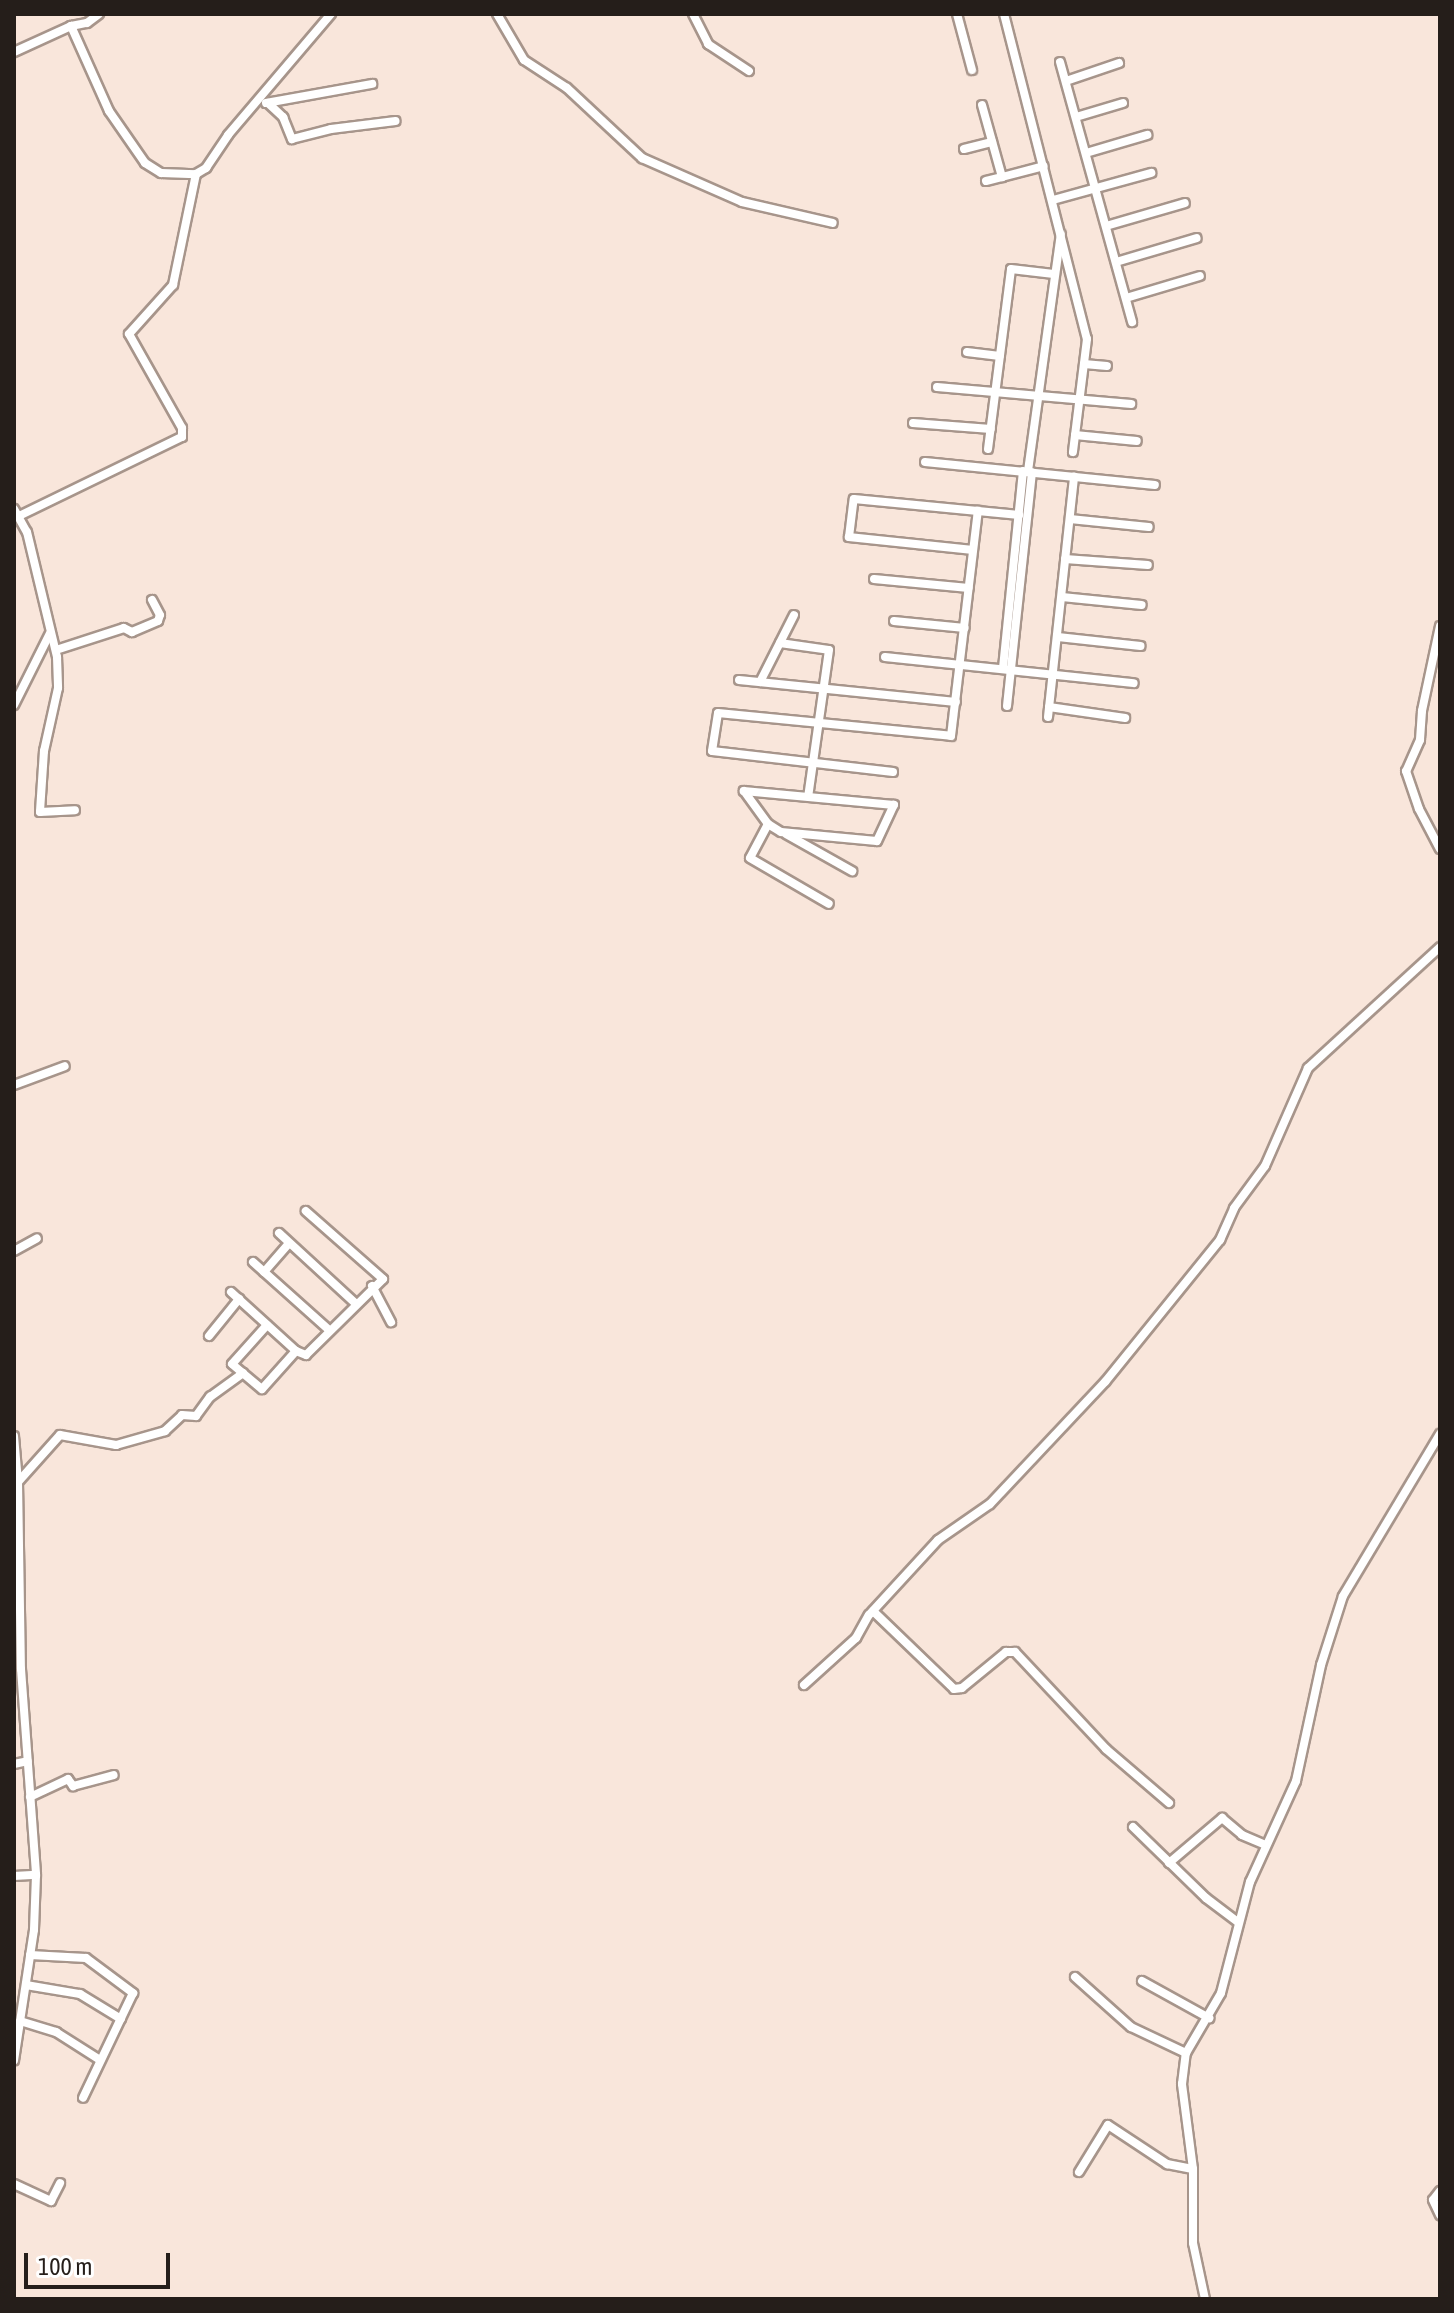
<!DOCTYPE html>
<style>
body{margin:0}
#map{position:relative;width:1454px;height:2313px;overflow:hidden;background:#f9e6db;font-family:"Asap Condensed",sans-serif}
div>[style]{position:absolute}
.roads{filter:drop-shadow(2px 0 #a7958b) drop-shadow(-2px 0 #a7958b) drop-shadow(0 2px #a7958b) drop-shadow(0 -2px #a7958b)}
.minor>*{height:8px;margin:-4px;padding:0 4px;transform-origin:4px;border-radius:4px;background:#fff}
span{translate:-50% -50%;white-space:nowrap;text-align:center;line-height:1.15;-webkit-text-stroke:8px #fff;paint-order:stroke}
.frame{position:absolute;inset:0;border:16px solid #251e1a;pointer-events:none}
.scale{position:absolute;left:24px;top:2253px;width:146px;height:36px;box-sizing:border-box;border:4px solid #251e1a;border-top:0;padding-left:10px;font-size:24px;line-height:28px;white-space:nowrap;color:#251e1a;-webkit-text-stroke:6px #fff;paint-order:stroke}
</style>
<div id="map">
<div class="roads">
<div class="minor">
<i style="left:497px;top:14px;width:53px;rotate:59.6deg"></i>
<i style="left:524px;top:60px;width:51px;rotate:33.1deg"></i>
<i style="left:567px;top:88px;width:103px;rotate:43deg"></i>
<i style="left:642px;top:158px;width:109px;rotate:23.7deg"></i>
<i style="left:742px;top:202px;width:93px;rotate:13deg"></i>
<i style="left:693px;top:14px;width:34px;rotate:63deg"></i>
<i style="left:708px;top:44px;width:49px;rotate:33.4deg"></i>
<i style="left:957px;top:14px;width:58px;rotate:75deg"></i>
<i style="left:1004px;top:14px;width:335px;rotate:75.7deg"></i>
<i style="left:1087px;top:339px;width:114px;rotate:97.1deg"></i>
<i style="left:71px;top:26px;width:93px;rotate:65.9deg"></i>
<i style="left:109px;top:111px;width:63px;rotate:55.3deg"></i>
<i style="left:145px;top:163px;width:19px;rotate:32deg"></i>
<i style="left:161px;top:173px;width:35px;rotate:2deg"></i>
<i style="left:196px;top:174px;width:12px;rotate:-31deg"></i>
<i style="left:206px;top:168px;width:40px;rotate:-56deg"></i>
<i style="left:228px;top:135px;width:159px;rotate:-49.6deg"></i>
<i style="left:14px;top:52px;width:63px;rotate:-24.5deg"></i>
<i style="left:71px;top:26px;width:16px;rotate:-11deg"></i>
<i style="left:87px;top:23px;width:15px;rotate:-37deg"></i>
<i style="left:1060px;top:62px;width:270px;rotate:74.5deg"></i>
<i style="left:1066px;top:81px;width:56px;rotate:-18.8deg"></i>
<i style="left:266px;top:103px;width:108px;rotate:-10.2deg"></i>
<i style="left:268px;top:103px;width:21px;rotate:43deg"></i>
<i style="left:283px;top:117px;width:24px;rotate:68deg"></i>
<i style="left:292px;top:139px;width:40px;rotate:-14.4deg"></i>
<i style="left:331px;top:129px;width:65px;rotate:-7deg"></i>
<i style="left:982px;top:105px;width:75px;rotate:74.5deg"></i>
<i style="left:1002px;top:177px;width:43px;rotate:-14.7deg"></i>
<i style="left:1076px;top:117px;width:49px;rotate:-16.6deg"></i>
<i style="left:964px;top:149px;width:29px;rotate:-14deg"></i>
<i style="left:1086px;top:153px;width:64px;rotate:-16.4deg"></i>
<i style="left:986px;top:181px;width:16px;rotate:-14deg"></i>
<i style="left:1053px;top:200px;width:102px;rotate:-15.4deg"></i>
<i style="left:1106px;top:226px;width:82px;rotate:-16.2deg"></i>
<i style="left:1116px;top:262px;width:84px;rotate:-16.5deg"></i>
<i style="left:1126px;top:298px;width:77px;rotate:-16.6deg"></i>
<i style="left:967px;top:352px;width:33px;rotate:7deg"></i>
<i style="left:1084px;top:364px;width:23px;rotate:5deg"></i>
<i style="left:937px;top:387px;width:195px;rotate:5deg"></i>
<i style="left:913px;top:423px;width:78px;rotate:4.4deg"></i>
<i style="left:1075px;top:435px;width:62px;rotate:5.5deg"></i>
<i style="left:988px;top:449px;width:181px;rotate:-82.7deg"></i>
<i style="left:1011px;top:269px;width:43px;rotate:6.6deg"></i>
<i style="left:925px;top:462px;width:231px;rotate:5.7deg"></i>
<i style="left:1028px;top:471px;width:239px;rotate:-82.1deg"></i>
<i style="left:14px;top:509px;width:26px;rotate:61deg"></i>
<i style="left:27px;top:532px;width:129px;rotate:76.5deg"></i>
<i style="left:57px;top:657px;width:31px;rotate:88deg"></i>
<i style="left:58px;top:688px;width:65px;rotate:102.5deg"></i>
<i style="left:44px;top:751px;width:61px;rotate:93.8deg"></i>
<i style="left:40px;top:812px;width:35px;rotate:-3deg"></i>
<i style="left:19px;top:516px;width:181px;rotate:-25.9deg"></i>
<i style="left:182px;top:437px;width:9px;rotate:-90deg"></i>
<i style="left:182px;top:428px;width:108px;rotate:-119.4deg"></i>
<i style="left:129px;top:334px;width:66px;rotate:-48.1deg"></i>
<i style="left:173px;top:285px;width:113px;rotate:-78.3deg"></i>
<i style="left:1070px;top:519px;width:79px;rotate:5.8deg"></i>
<i style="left:973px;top:550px;width:125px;rotate:-174deg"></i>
<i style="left:849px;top:537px;width:38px;rotate:-83deg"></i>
<i style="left:854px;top:499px;width:166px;rotate:5.5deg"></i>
<i style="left:1065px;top:559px;width:83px;rotate:4.1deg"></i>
<i style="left:874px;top:579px;width:95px;rotate:5.4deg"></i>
<i style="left:1062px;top:597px;width:80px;rotate:5.7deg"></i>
<i style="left:894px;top:621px;width:71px;rotate:5.6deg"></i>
<i style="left:1440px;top:626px;width:87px;rotate:102deg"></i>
<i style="left:1422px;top:711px;width:29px;rotate:94deg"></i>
<i style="left:1420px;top:740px;width:34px;rotate:114deg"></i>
<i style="left:1406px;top:771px;width:40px;rotate:71.1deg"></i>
<i style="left:1419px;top:809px;width:45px;rotate:62.3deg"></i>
<i style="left:1058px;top:637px;width:83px;rotate:6.2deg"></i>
<i style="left:780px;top:643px;width:49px;rotate:8.1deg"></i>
<i style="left:829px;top:650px;width:148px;rotate:98.1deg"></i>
<i style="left:56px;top:650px;width:71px;rotate:-17.9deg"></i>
<i style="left:124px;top:628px;width:9px;rotate:27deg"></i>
<i style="left:132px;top:632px;width:28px;rotate:-23deg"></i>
<i style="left:158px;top:621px;width:6px;rotate:-72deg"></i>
<i style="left:160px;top:615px;width:17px;rotate:-118deg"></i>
<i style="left:885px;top:657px;width:250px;rotate:6deg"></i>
<i style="left:1003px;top:668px;width:198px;rotate:-84.2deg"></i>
<i style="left:739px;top:680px;width:218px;rotate:5.8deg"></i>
<i style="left:760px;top:682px;width:75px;rotate:-63.1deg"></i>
<i style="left:14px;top:705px;width:80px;rotate:-63.4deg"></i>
<i style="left:1007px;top:706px;width:235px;rotate:-83.9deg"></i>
<i style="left:1049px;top:707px;width:77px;rotate:8.2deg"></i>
<i style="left:1048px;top:717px;width:242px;rotate:-83.8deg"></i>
<i style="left:893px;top:772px;width:182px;rotate:-173.4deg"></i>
<i style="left:712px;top:751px;width:38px;rotate:-81deg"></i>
<i style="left:718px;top:713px;width:234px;rotate:5.6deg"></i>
<i style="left:951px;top:736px;width:227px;rotate:-83.2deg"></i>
<i style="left:768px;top:824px;width:15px;rotate:32deg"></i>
<i style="left:781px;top:832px;width:96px;rotate:5.4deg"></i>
<i style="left:877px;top:841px;width:40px;rotate:-65deg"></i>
<i style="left:894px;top:805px;width:151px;rotate:-174.7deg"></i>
<i style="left:744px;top:791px;width:41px;rotate:54deg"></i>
<i style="left:768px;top:824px;width:38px;rotate:118deg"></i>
<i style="left:750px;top:858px;width:91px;rotate:30.2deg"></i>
<i style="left:786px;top:834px;width:76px;rotate:29.3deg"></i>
<i style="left:14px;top:1085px;width:54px;rotate:-20.4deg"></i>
<i style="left:279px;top:1233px;width:103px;rotate:42.6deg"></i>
<i style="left:14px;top:1251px;width:26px;rotate:-29deg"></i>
<i style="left:253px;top:1262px;width:102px;rotate:41.8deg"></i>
<i style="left:264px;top:1272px;width:38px;rotate:-49deg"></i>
<i style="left:372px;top:1286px;width:41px;rotate:62.2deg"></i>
<i style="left:231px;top:1292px;width:88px;rotate:42.2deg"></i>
<i style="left:296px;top:1351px;width:11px;rotate:22deg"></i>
<i style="left:306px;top:1355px;width:108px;rotate:-44.6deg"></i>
<i style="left:383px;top:1279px;width:103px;rotate:-138.6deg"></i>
<i style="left:267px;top:1325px;width:52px;rotate:131.9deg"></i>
<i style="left:232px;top:1364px;width:39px;rotate:40deg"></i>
<i style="left:262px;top:1389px;width:51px;rotate:-48.2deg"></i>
<i style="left:209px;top:1336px;width:48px;rotate:-51deg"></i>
<i style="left:14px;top:1436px;width:46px;rotate:85deg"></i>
<i style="left:18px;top:1482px;width:187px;rotate:89.1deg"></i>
<i style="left:21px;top:1669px;width:207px;rotate:85.8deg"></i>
<i style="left:36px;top:1875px;width:55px;rotate:92.1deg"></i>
<i style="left:34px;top:1930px;width:132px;rotate:98.7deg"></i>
<i style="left:18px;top:1482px;width:63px;rotate:-48.2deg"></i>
<i style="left:60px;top:1435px;width:57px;rotate:10.1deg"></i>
<i style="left:116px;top:1445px;width:51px;rotate:-15.9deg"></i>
<i style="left:165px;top:1431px;width:23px;rotate:-43deg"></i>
<i style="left:182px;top:1415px;width:14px;rotate:4deg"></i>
<i style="left:196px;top:1416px;width:24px;rotate:-54deg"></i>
<i style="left:210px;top:1397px;width:41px;rotate:-36deg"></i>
<i style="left:873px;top:1611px;width:112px;rotate:43.9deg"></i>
<i style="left:954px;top:1689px;width:8px;rotate:-7deg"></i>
<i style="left:962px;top:1688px;width:57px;rotate:-39.3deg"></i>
<i style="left:1006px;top:1652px;width:9px"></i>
<i style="left:1015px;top:1652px;width:133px;rotate:46.8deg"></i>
<i style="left:1106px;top:1749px;width:83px;rotate:40.6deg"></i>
<i style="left:804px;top:1685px;width:70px;rotate:-42.1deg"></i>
<i style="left:856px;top:1638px;width:26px;rotate:-61deg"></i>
<i style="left:869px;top:1615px;width:102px;rotate:-47.4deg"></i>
<i style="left:938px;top:1540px;width:63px;rotate:-34.7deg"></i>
<i style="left:990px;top:1504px;width:168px;rotate:-46.7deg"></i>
<i style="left:1105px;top:1382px;width:183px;rotate:-51deg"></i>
<i style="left:1220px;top:1240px;width:35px;rotate:-66deg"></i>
<i style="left:1234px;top:1208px;width:52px;rotate:-53.6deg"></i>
<i style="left:1265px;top:1166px;width:107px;rotate:-66.3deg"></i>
<i style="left:1308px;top:1068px;width:179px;rotate:-42.5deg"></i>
<i style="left:14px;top:1764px;width:14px;rotate:-12deg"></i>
<i style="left:30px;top:1797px;width:42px;rotate:-25.3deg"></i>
<i style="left:68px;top:1779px;width:9px;rotate:54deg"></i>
<i style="left:73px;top:1786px;width:42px;rotate:-15deg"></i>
<i style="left:1133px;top:1827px;width:102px;rotate:44.2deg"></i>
<i style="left:1206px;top:1898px;width:40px;rotate:37deg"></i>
<i style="left:1169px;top:1863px;width:70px;rotate:-40.3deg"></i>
<i style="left:1222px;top:1818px;width:26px;rotate:40deg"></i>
<i style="left:1242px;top:1835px;width:26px;rotate:23deg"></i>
<i style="left:14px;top:1876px;width:22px;rotate:-3deg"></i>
<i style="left:30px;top:1955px;width:56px;rotate:3.1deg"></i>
<i style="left:86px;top:1958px;width:59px;rotate:36.7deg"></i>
<i style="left:133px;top:1993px;width:116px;rotate:115.5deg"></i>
<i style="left:1075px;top:1977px;width:75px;rotate:41.8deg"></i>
<i style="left:1131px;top:2027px;width:61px;rotate:25.3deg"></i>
<i style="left:1142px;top:1981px;width:77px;rotate:28.9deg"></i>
<i style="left:26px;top:1985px;width:55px;rotate:9.5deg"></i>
<i style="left:80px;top:1994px;width:48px;rotate:31.4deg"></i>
<i style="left:20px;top:2021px;width:38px;rotate:17deg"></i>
<i style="left:56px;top:2032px;width:52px;rotate:32.5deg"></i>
<i style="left:1079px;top:2172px;width:55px;rotate:-58.3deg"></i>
<i style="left:1108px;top:2125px;width:71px;rotate:33.5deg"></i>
<i style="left:1167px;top:2164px;width:26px;rotate:11deg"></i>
<i style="left:14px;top:2184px;width:41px;rotate:24.7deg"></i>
<i style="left:51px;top:2201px;width:20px;rotate:-63deg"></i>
<i style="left:1440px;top:2191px;width:11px;rotate:128deg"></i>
<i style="left:1433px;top:2200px;width:17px;rotate:65deg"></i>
<i style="left:1205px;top:2299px;width:57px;rotate:-102.1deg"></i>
<i style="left:1193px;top:2243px;width:74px;rotate:-90deg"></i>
<i style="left:1193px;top:2169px;width:86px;rotate:-97.4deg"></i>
<i style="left:1182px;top:2084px;width:31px;rotate:-83deg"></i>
<i style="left:1186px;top:2053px;width:69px;rotate:-59.7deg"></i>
<i style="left:1221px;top:1993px;width:115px;rotate:-75.4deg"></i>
<i style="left:1250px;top:1882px;width:111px;rotate:-65.5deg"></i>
<i style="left:1296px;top:1781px;width:119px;rotate:-77.8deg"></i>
<i style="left:1321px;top:1665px;width:72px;rotate:-72.3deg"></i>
<i style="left:1343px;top:1596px;width:189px;rotate:-59.1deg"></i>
</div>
</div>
<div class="frame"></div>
<div class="scale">100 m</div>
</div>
